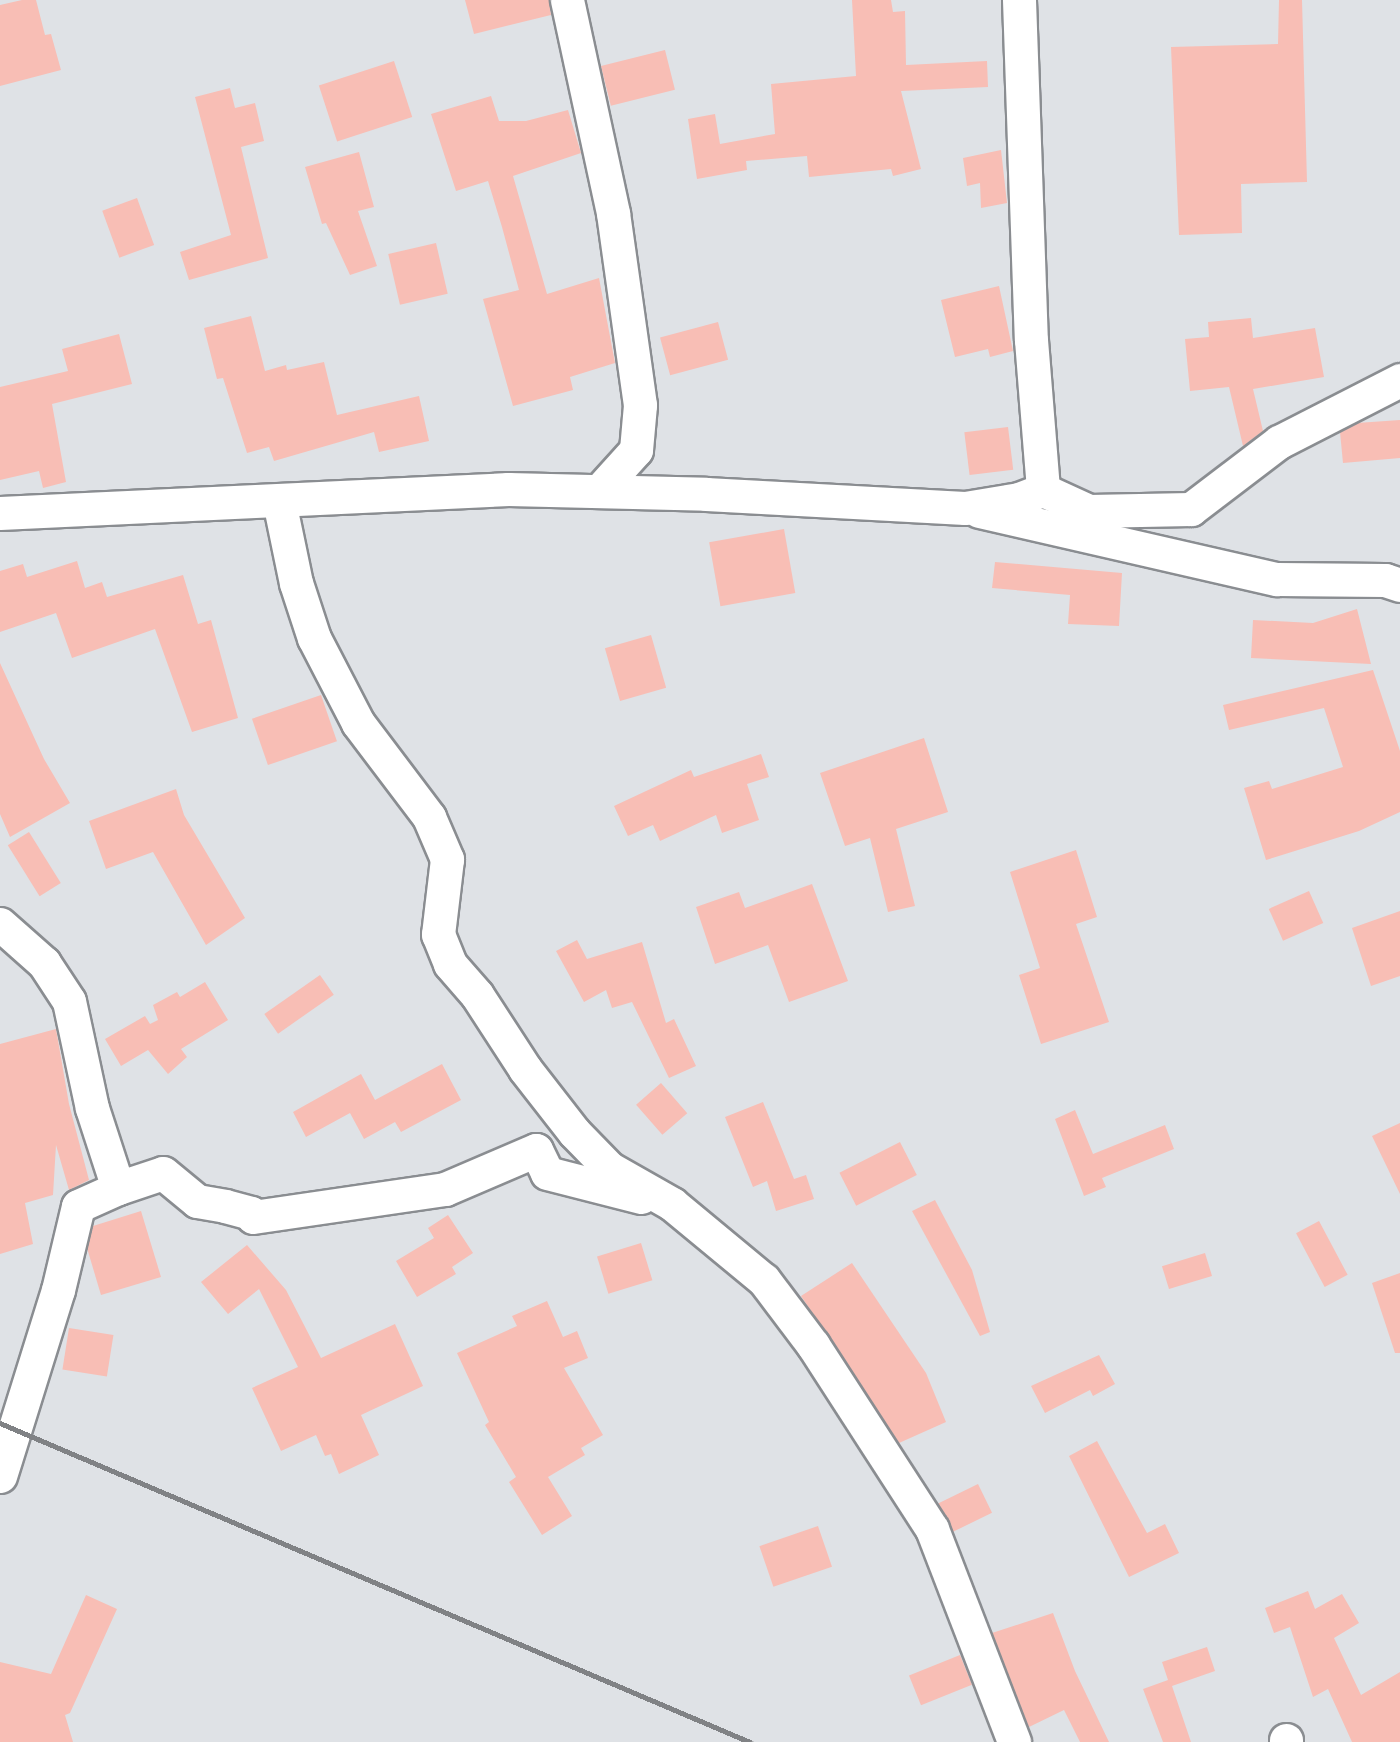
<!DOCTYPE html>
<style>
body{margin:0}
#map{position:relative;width:1400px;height:1742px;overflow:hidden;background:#dfe2e6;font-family:Poppins,sans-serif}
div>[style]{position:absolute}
.building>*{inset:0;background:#f8beb5;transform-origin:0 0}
.roads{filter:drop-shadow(2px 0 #8a8d91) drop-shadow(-2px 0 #8a8d91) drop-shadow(0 2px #8a8d91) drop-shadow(0 -2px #8a8d91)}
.minor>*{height:33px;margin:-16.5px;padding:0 16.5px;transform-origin:16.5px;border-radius:16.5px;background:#fff}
.rail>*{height:4.5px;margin:-2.25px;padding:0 2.25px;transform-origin:2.25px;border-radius:2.25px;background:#808285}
span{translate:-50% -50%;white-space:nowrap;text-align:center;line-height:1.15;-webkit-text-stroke:4.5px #fff;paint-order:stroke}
</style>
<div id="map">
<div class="building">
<i style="clip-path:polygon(22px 0,36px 0,45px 35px,51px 34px,61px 70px,0 86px,0 5px)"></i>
<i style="clip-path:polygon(465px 0,549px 0,551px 15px,474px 34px)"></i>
<i style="clip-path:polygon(852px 0,891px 0,893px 12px,905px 11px,906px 65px,987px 61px,988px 87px,901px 91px,921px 169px,893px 176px,891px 169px,809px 177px,807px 156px,746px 161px,747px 170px,697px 179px,688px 119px,715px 114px,720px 144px,775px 134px,771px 84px,856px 76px)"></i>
<i style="clip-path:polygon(1279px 0,1302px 0,1307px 182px,1241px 184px,1242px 233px,1179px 235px,1171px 47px,1278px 44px)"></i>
<i style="left:665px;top:50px;width:41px;height:66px;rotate:76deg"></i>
<i style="left:394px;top:61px;width:59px;height:79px;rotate:72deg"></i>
<i style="clip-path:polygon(230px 88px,235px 108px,255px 103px,264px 141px,241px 147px,268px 258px,189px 280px,180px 252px,231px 235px,195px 97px)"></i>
<i style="clip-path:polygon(491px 96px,499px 121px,526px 121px,568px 110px,581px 153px,513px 176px,547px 294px,599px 278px,615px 363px,570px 377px,573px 390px,513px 406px,483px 299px,519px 290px,502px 227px,488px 181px,456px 191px,431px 114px)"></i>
<i style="clip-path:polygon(1001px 150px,1007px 203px,981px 208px,980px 183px,967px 186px,963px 158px)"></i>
<i style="clip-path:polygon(359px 152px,374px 207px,358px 211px,377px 266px,350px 275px,326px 223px,322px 224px,305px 167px)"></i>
<i style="left:137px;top:198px;width:50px;height:37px;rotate:70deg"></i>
<i style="left:436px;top:243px;width:52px;height:49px;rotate:77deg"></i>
<i style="clip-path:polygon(999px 286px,1013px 351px,990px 357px,988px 349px,955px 357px,941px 300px)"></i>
<i style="clip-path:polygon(251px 316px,265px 371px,286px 365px,287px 370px,324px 362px,337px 415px,419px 396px,429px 441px,379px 452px,374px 432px,274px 461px,269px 447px,247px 453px,223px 378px,217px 379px,204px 328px)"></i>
<i style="clip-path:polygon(1251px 318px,1253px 338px,1315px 328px,1324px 377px,1253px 389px,1263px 431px,1243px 446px,1229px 387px,1190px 391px,1185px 339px,1209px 337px,1208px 322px)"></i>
<i style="left:718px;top:322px;width:39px;height:60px;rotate:75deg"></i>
<i style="clip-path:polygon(119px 334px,132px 384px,52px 404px,66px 482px,43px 488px,39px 471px,0 480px,0 387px,68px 371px,62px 349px)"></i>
<i style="clip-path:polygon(1400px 420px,1400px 458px,1343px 463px,1340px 432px,1357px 423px)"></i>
<i style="left:1008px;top:427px;width:43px;height:44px;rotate:83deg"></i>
<i style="left:784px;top:529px;width:65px;height:76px;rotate:80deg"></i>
<i style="clip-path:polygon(77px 561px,85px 588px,102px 582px,107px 597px,183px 575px,198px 624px,211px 620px,238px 718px,192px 732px,155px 629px,72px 658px,56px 613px,0 632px,0 571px,23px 564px,27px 577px)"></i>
<i style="clip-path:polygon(995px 562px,1122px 573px,1119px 626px,1068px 624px,1070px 595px,992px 588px)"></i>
<i style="clip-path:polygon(1357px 609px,1371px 664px,1251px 658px,1253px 620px,1313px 623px)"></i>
<i style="left:651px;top:635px;width:55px;height:48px;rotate:74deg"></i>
<i style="clip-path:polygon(0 663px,44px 759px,70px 803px,10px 837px,0 814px)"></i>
<i style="clip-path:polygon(1373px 670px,1400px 751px,1400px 812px,1359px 831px,1266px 860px,1244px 788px,1269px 781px,1272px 789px,1343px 767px,1324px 708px,1229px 730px,1223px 705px)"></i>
<i style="left:321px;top:695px;width:49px;height:73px;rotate:71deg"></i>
<i style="clip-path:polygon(924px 738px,948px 812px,896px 829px,915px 906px,888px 912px,870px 838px,845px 846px,820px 773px)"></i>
<i style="clip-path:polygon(761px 754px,769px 777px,747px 784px,759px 820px,722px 833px,716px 815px,660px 841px,653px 825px,628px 836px,614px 806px,691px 770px,694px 777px)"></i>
<i style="clip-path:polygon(176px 789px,184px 815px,245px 918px,206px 945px,153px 852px,106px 869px,89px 821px)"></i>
<i style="left:29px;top:832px;width:60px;height:25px;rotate:58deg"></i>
<i style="clip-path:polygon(1076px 850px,1097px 917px,1076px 924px,1109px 1022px,1041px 1044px,1019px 975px,1040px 968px,1010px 872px)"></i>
<i style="clip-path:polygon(812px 884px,848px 981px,789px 1002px,768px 945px,715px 964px,696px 907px,739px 892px,745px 908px)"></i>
<i style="left:1309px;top:891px;width:35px;height:44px;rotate:66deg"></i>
<i style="clip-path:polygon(1400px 911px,1400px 976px,1371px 986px,1352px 928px)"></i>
<i style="clip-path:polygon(577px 940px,587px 959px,642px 942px,666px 1023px,674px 1019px,696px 1066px,669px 1078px,632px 1002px,612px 1008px,606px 990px,584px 1002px,556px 951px)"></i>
<i style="left:320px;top:975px;width:24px;height:68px;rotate:55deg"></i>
<i style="clip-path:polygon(205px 982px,228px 1020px,181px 1049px,187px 1057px,168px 1074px,148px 1050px,121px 1066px,105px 1039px,145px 1016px,150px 1024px,158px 1020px,153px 1005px,177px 992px,180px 997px)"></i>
<i style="clip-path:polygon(56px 1029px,69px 1104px,89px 1180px,69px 1190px,56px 1145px,53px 1195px,25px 1203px,33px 1244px,0 1254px,0 1044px)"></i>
<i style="clip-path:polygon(442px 1064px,461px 1100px,401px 1132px,395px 1122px,364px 1139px,350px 1113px,306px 1137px,293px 1112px,361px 1074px,375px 1100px)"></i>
<i style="left:661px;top:1083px;width:40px;height:33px;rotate:49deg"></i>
<i style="clip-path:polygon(763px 1102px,794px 1179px,806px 1175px,814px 1199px,776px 1211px,767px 1181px,753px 1187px,725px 1117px)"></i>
<i style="clip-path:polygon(1075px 1110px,1093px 1154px,1165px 1125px,1174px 1149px,1102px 1178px,1106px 1187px,1084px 1196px,1055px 1119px)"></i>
<i style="clip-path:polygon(1400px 1123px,1400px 1194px,1372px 1136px)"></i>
<i style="left:900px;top:1142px;width:37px;height:68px;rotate:63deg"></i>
<i style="clip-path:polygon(935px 1200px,972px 1270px,990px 1332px,980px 1336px,912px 1211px)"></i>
<i style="clip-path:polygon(141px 1211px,161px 1277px,101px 1295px,87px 1248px,93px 1226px)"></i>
<i style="clip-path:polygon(448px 1215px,473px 1253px,452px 1267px,456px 1274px,417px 1297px,396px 1261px,434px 1238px,428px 1228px)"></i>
<i style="left:1319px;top:1221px;width:61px;height:26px;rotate:62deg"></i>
<i style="left:641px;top:1243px;width:39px;height:46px;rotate:73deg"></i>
<i style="clip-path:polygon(247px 1245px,286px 1290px,321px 1358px,395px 1324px,423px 1386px,361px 1415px,379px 1455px,339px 1474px,331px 1454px,325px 1456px,316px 1435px,281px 1451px,252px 1388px,298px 1367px,259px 1289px,228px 1314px,201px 1282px)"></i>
<i style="left:1205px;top:1253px;width:24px;height:45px;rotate:73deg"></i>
<i style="clip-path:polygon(852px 1263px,926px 1373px,946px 1422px,899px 1443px,801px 1296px)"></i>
<i style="clip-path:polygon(1400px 1273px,1400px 1353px,1395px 1353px,1372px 1283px)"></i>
<i style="clip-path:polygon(547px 1301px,563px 1337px,577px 1331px,588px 1358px,564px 1368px,603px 1435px,581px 1448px,585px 1455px,548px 1477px,572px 1516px,542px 1535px,509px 1482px,516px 1477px,485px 1425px,489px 1422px,457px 1353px,517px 1326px,512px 1316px)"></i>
<i style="left:69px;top:1328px;width:45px;height:42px;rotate:9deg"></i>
<i style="clip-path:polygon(1099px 1355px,1115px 1384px,1093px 1396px,1090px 1390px,1045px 1413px,1031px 1386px)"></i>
<i style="clip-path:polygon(1097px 1441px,1147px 1533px,1165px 1524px,1179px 1553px,1129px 1577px,1069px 1456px)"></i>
<i style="left:978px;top:1484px;width:32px;height:45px;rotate:64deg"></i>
<i style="left:818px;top:1526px;width:43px;height:62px;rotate:71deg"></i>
<i style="clip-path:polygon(1308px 1591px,1315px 1609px,1342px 1594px,1359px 1623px,1334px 1638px,1361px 1695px,1400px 1672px,1400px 1742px,1352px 1742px,1328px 1689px,1313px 1697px,1290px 1627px,1274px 1633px,1265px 1608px)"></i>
<i style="clip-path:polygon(86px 1595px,117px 1609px,70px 1713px,65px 1715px,73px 1742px,0 1742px,0 1662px,51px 1674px)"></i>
<i style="clip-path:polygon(1053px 1613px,1075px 1671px,1109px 1742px,1080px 1742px,1064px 1710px,1029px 1727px,1027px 1723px,992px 1633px)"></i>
<i style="clip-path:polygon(1207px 1647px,1215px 1671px,1172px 1686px,1191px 1742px,1163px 1742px,1143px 1689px,1168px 1680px,1162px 1662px)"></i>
<i style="left:960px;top:1655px;width:32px;height:55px;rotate:68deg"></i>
</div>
<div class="roads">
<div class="minor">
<i style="left:567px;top:0;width:218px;rotate:77.8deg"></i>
<i style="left:613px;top:213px;width:194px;rotate:82deg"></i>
<i style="left:640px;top:405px;width:45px;rotate:95.1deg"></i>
<i style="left:636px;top:450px;width:55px;rotate:132.1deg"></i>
<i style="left:1019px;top:0;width:340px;rotate:88deg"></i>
<i style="left:1031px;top:340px;width:150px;rotate:85.4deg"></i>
<i style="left:279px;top:501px;width:84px;rotate:78.3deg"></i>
<i style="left:296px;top:583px;width:58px;rotate:71.9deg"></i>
<i style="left:314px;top:638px;width:96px;rotate:62.6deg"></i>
<i style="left:358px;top:723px;width:118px;rotate:52.9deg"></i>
<i style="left:429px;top:817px;width:46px;rotate:66.8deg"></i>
<i style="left:447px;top:859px;width:76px;rotate:96.8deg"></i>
<i style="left:438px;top:934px;width:32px;rotate:68deg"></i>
<i style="left:450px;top:964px;width:41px;rotate:48.9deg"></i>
<i style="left:477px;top:995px;width:88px;rotate:57deg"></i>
<i style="left:525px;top:1069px;width:80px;rotate:52.1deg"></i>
<i style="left:574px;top:1132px;width:50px;rotate:45.8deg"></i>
<i style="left:609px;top:1168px;width:73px;rotate:29.7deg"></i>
<i style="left:672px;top:1204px;width:119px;rotate:39.6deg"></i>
<i style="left:764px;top:1280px;width:81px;rotate:53deg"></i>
<i style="left:813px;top:1345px;width:219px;rotate:57.1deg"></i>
<i style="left:932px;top:1529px;width:228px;rotate:68.9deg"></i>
<i style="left:979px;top:511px;width:306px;rotate:12.9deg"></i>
<i style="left:1277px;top:579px;width:108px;rotate:0.5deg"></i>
<i style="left:1385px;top:580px;width:16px;rotate:18deg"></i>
<i style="left:0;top:513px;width:509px;rotate:-2.7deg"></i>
<i style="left:508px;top:489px;width:198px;rotate:1.4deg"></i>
<i style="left:706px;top:494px;width:259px;rotate:3.1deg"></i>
<i style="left:965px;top:508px;width:55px;rotate:-9.5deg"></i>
<i style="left:1019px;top:499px;width:26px;rotate:-21deg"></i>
<i style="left:1043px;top:490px;width:51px;rotate:24.5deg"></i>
<i style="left:1089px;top:511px;width:102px;rotate:-1.1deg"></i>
<i style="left:1191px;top:509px;width:111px;rotate:-37.3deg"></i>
<i style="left:1279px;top:442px;width:136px;rotate:-27.1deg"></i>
<i style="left:0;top:924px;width:59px;rotate:41.6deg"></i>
<i style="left:44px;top:963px;width:45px;rotate:56.7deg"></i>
<i style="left:69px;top:1001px;width:109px;rotate:77.9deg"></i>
<i style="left:92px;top:1108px;width:84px;rotate:72deg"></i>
<i style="left:0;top:1476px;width:195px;rotate:-72.7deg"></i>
<i style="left:58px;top:1290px;width:86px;rotate:-76.6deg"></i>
<i style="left:78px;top:1206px;width:44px;rotate:-24.2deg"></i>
<i style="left:118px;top:1188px;width:47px;rotate:-18.4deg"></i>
<i style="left:163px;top:1173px;width:44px;rotate:39.5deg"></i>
<i style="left:197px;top:1201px;width:28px;rotate:10deg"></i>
<i style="left:225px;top:1206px;width:27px;rotate:15deg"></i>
<i style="left:251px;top:1213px;width:4px;rotate:63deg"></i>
<i style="left:253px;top:1217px;width:194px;rotate:-8.3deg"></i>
<i style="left:445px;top:1189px;width:99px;rotate:-23.2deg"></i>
<i style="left:536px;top:1150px;width:25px;rotate:64deg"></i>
<i style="left:547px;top:1173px;width:97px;rotate:14.3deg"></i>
<i style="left:1286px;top:1742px;width:2px;rotate:-90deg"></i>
</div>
</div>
<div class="rail">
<i style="left:0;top:1423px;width:815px;rotate:23.04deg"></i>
</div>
</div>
